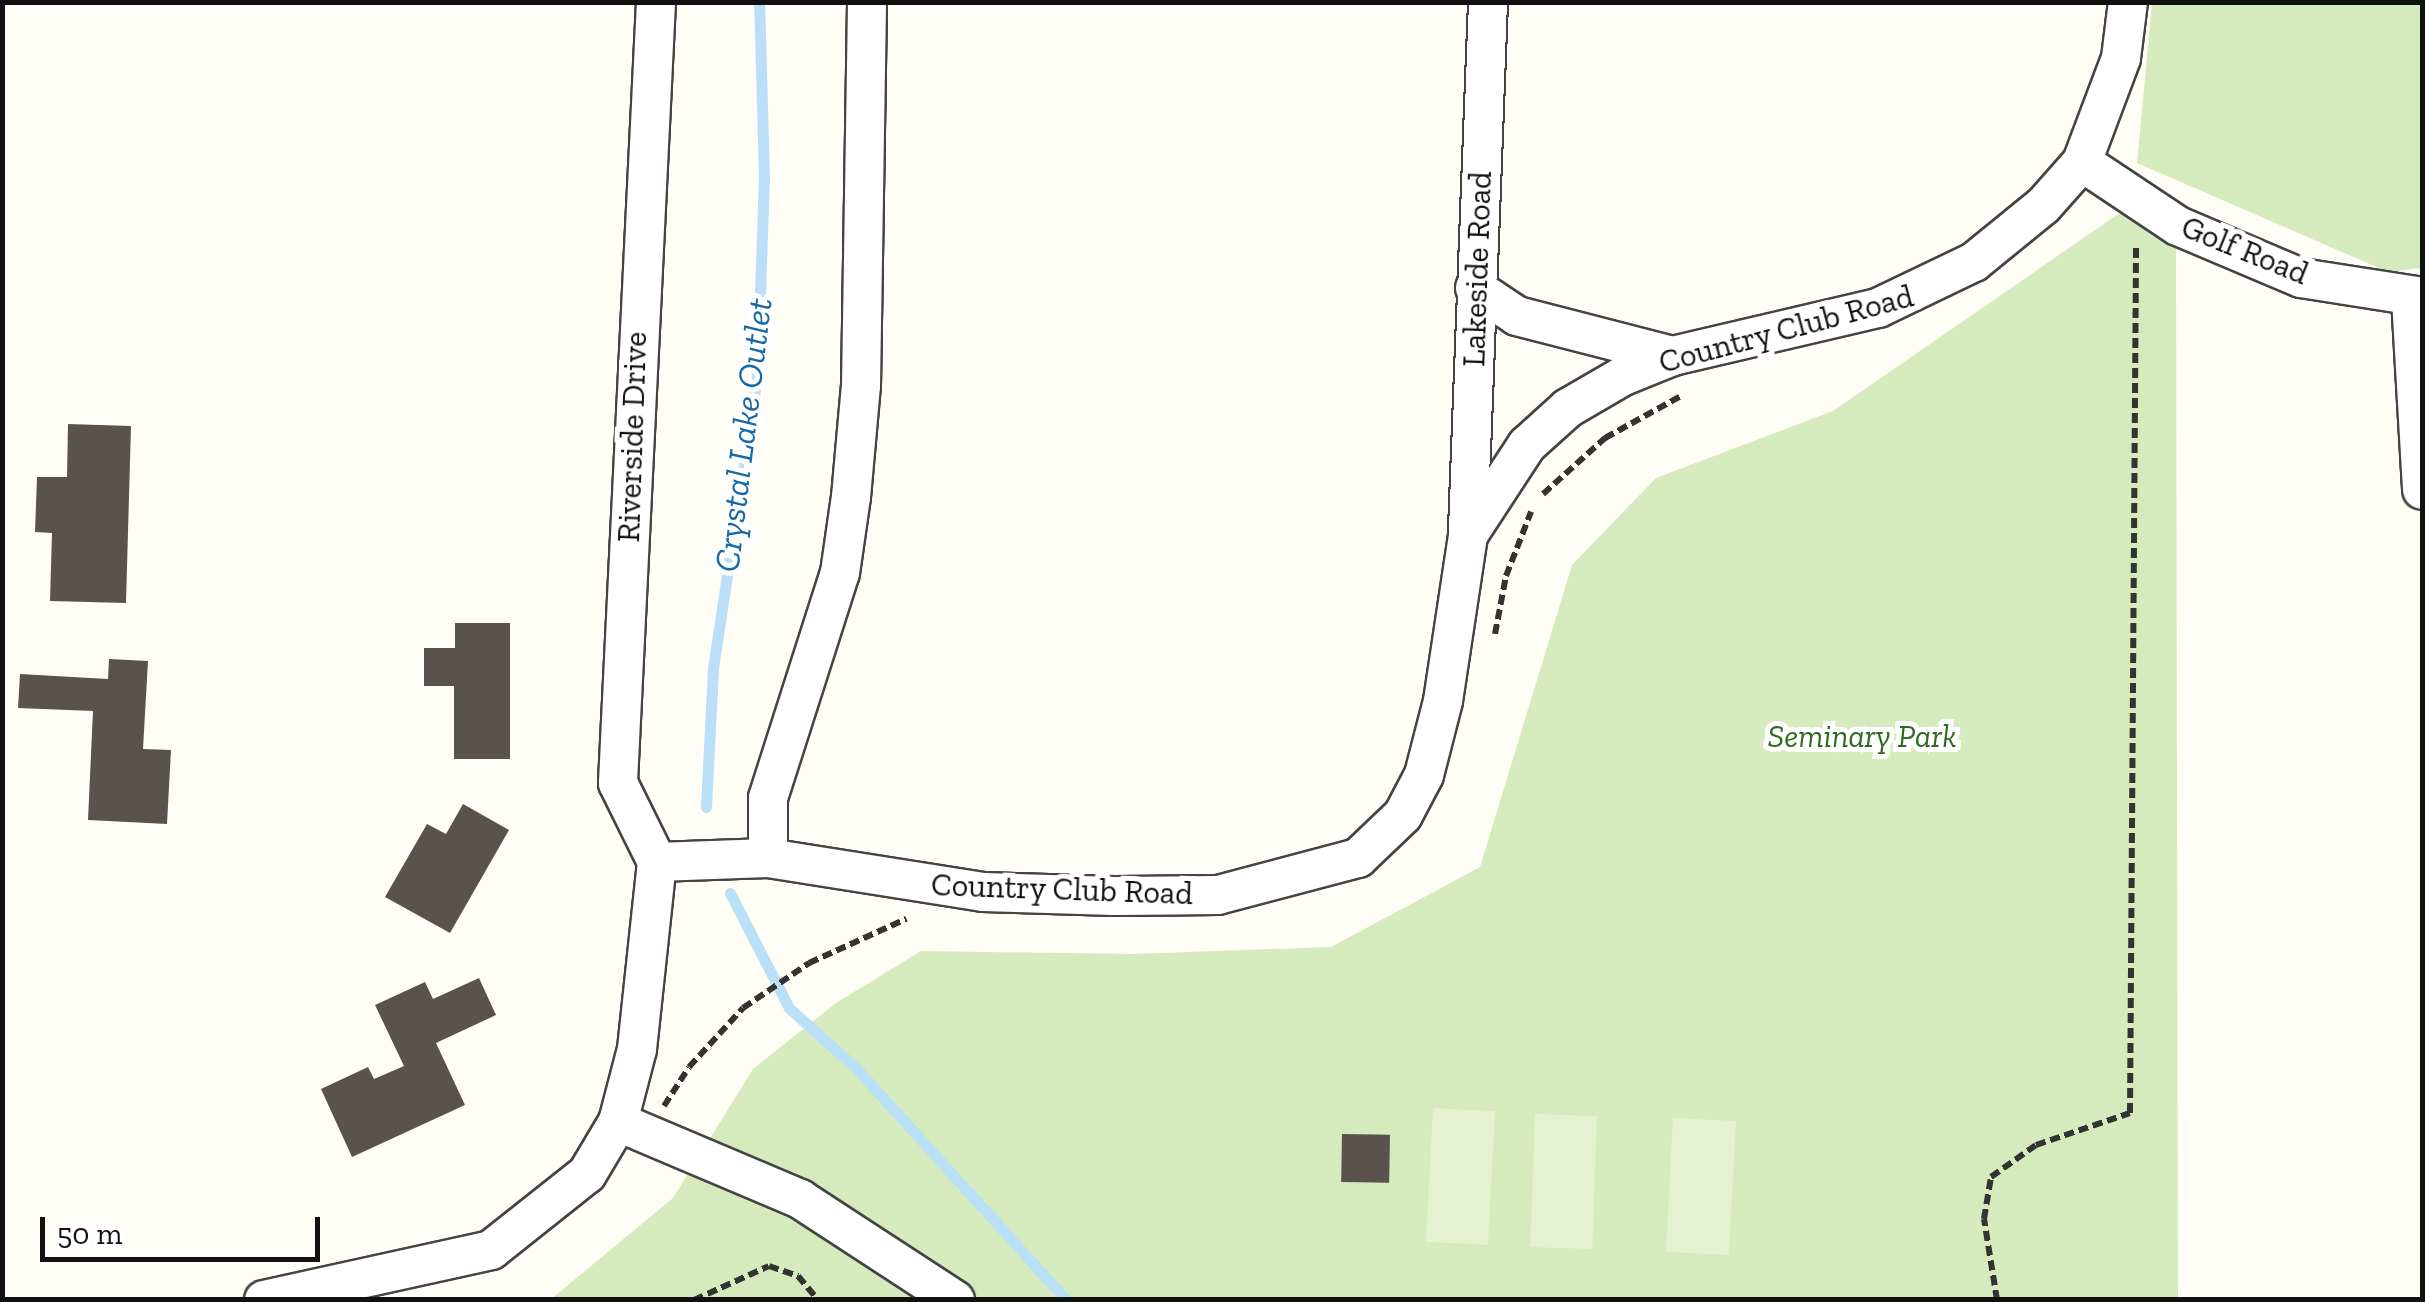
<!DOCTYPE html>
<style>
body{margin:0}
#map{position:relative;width:2425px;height:1302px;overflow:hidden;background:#fffdf5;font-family:"Zilla Slab",serif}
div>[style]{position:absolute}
.green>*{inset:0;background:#d5ebbd}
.pitch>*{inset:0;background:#e6f2cf;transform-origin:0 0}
.stream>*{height:11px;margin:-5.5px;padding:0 5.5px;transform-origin:5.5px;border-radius:5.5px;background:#b9e0f7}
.building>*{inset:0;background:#5a524d;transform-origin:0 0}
.path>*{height:6px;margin-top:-3px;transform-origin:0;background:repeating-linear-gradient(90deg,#333 0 10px,transparent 0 15px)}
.roads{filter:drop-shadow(2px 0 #444) drop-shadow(-2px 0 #444) drop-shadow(0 2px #444) drop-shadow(0 -2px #444)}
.minor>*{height:38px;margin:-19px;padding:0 19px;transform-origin:19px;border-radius:19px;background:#fff}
span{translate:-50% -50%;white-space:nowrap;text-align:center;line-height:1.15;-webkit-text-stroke:10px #fff;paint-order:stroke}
.street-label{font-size:32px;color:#111}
.park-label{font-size:32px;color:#2f6b1f;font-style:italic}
.water-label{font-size:35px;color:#1768a6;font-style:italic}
.frame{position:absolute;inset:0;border:5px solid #111;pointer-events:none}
.scale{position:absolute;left:40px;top:1217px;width:280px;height:45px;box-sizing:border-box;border:5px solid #111;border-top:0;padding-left:12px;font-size:30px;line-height:35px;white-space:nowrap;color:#111;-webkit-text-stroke:8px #fff;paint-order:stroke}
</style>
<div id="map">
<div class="green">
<i style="clip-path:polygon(2152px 3px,2422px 3px,2422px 268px,2388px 272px,2137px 163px)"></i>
<i style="clip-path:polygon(2124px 210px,2176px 243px,2178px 1299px,550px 1300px,673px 1198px,753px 1069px,836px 1003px,921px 951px,1132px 954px,1331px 947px,1480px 867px,1572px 565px,1656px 478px,1833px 411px)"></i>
</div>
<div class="pitch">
<i style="left:1433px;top:1108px;width:62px;height:134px;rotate:3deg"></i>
<i style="left:1535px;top:1114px;width:62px;height:133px;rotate:2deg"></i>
<i style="left:1673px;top:1118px;width:63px;height:134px;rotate:3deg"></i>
</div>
<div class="stream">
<i style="left:706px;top:807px;width:139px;rotate:-87.1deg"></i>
<i style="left:713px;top:668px;width:293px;rotate:-81.4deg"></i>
<i style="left:757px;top:378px;width:201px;rotate:-88deg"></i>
<i style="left:764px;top:177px;width:175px;rotate:-91.6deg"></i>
<i style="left:730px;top:893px;width:129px;rotate:62.8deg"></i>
<i style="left:789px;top:1008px;width:90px;rotate:41.8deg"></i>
<i style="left:856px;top:1068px;width:313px;rotate:47.8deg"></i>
</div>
<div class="building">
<i style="clip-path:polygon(68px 424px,131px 426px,126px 603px,50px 601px,52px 533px,35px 532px,37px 477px,67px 477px)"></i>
<i style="clip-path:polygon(455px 623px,510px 623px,510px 759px,454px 759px,454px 686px,424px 686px,424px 648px,455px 648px)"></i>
<i style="clip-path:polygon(109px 659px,148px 661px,143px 749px,171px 750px,167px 824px,88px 820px,93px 711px,18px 708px,20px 674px,108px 679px)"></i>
<i style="clip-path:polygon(463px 804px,509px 830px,450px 933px,385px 897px,427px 824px,446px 834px)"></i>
<i style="clip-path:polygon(479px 978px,496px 1015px,436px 1043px,465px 1105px,352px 1157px,321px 1089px,368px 1067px,374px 1079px,404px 1066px,375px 1005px,425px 982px,433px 999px)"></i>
<i style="left:1342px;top:1134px;width:48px;height:48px;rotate:1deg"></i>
</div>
<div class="path">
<i style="left:1543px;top:494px;width:84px;rotate:-42.1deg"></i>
<i style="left:1605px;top:438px;width:89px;rotate:-28.9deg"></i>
<i style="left:1495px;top:634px;width:59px;rotate:-79.3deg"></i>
<i style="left:1506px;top:576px;width:69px;rotate:-68.7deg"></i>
<i style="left:664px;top:1106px;width:46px;rotate:-57.3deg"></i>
<i style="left:689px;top:1067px;width:80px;rotate:-47.5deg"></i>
<i style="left:743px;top:1008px;width:80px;rotate:-34.3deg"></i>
<i style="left:809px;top:963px;width:107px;rotate:-24.4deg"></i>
<i style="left:694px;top:1300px;width:82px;rotate:-24.4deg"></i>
<i style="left:769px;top:1266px;width:31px;rotate:19deg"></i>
<i style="left:798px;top:1276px;width:31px;rotate:50deg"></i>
<i style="left:1997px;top:1300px;width:82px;rotate:-99.1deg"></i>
<i style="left:1984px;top:1219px;width:43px;rotate:-80.5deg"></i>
<i style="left:1991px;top:1177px;width:55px;rotate:-35.4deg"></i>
<i style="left:2036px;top:1145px;width:99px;rotate:-18.8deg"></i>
<i style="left:2130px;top:1113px;width:870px;rotate:-89.6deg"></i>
</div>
<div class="roads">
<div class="minor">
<i style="left:656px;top:2px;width:782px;rotate:92.79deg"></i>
<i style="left:618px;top:783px;width:88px;rotate:63.7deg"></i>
<i style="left:2082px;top:162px;width:115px;rotate:33.7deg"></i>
<i style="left:2178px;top:226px;width:134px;rotate:22.9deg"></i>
<i style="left:2301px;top:278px;width:122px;rotate:8.9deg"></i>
<i style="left:1475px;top:288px;width:50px;rotate:33.7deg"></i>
<i style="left:1517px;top:316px;width:161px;rotate:14.4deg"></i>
<i style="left:2411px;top:298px;width:192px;rotate:86.7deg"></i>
<i style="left:1468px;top:530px;width:528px;rotate:-87.83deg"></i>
<i style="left:768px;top:858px;width:60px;rotate:-90deg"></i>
<i style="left:768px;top:798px;width:236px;rotate:-72.3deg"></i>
<i style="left:840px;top:573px;width:77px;rotate:-81.8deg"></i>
<i style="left:851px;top:497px;width:111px;rotate:-84.9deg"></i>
<i style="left:861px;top:386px;width:384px;rotate:-89.1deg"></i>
<i style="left:657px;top:862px;width:111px;rotate:-2.1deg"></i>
<i style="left:768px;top:858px;width:218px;rotate:9deg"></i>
<i style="left:983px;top:892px;width:131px;rotate:1.7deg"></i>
<i style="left:1114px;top:896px;width:104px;rotate:-0.6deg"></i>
<i style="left:1218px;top:895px;width:145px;rotate:-14.8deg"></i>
<i style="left:1358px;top:858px;width:62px;rotate:-43.7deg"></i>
<i style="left:1403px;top:815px;width:45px;rotate:-62.3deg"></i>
<i style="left:1424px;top:775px;width:76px;rotate:-75.6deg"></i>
<i style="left:1443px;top:701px;width:168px;rotate:-81.4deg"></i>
<i style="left:1468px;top:535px;width:108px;rotate:-56.8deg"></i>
<i style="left:1527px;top:445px;width:55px;rotate:-42.1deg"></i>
<i style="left:1568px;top:408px;width:64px;rotate:-30.2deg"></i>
<i style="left:1623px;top:376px;width:54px;rotate:-21.8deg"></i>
<i style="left:1673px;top:356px;width:211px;rotate:-13.2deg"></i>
<i style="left:1878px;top:308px;width:106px;rotate:-25.6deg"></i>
<i style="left:1974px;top:262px;width:89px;rotate:-39.1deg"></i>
<i style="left:2043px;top:206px;width:59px;rotate:-48.4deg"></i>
<i style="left:2082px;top:162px;width:111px;rotate:-69.4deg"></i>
<i style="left:2121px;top:58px;width:56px;rotate:-82.9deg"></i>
<i style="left:618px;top:1122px;width:198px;rotate:22.9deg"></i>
<i style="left:800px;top:1199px;width:185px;rotate:33.1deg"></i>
<i style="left:264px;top:1300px;width:232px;rotate:-12.4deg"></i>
<i style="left:491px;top:1250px;width:122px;rotate:-38.4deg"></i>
<i style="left:587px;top:1174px;width:61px;rotate:-59.2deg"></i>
<i style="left:618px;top:1122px;width:75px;rotate:-75.4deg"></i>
<i style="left:637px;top:1049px;width:188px;rotate:-83.9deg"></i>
</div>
</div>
<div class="street-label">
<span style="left:2245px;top:250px;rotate:22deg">Golf Road</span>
<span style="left:1477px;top:269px;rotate:-88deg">Lakeside Road</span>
<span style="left:1786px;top:329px;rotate:-15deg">Country Club Road</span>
<span style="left:632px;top:437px;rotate:-88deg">Riverside Drive</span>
<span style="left:1062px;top:889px;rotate:2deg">Country Club Road</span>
</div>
<div class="park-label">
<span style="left:1862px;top:736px">Seminary Park</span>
</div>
<div class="water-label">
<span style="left:743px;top:435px;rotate:-83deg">Crystal Lake Outlet</span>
</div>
<div class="frame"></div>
<div class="scale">50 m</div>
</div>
